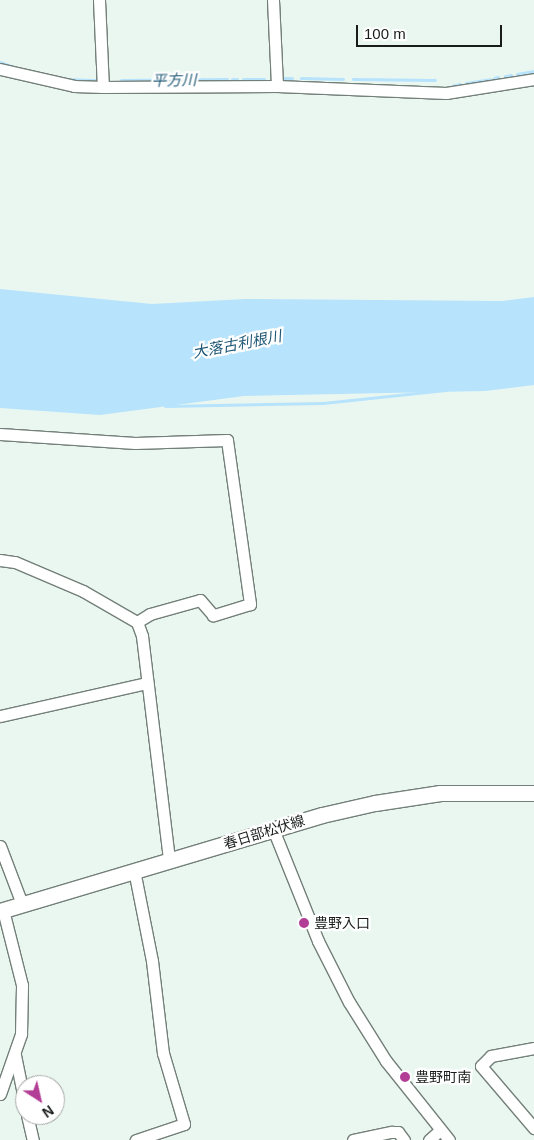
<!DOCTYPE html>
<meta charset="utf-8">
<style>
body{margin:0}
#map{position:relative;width:534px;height:1140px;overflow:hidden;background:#eaf7f0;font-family:Arial,"Noto Sans JP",sans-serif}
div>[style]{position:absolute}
.water>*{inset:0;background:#b7e3fd}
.stream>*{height:3px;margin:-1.5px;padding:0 1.5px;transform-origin:1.5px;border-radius:1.5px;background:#b7e3fd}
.roads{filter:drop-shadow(1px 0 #737f79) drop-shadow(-1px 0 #737f79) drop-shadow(0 1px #737f79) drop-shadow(0 -1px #737f79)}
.minor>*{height:11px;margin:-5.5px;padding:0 5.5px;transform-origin:5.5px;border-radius:5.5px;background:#fff}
.major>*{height:15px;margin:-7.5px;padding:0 7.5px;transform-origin:7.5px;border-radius:7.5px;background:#fff}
.dots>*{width:14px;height:14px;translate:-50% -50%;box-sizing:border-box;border:2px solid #fff;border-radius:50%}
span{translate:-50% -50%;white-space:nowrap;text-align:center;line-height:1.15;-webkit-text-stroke:4.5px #fff;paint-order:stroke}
.street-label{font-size:14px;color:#181c1a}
.poi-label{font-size:14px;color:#181c1a}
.left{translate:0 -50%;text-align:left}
.water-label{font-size:15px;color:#1d5774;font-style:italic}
.north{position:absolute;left:15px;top:1075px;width:50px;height:50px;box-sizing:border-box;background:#fff;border:1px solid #a3a4a3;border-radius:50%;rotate:145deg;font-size:14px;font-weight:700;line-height:20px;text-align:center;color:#181c1a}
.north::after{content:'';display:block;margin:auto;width:18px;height:22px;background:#b33e96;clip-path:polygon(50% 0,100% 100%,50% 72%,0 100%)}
.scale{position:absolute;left:356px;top:25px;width:146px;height:22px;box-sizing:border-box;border:2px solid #181c1a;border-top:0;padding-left:6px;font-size:15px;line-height:18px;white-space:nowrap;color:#181c1a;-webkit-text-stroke:4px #fff;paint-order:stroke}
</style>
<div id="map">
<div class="water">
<i style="clip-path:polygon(0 289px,152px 304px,245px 299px,502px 301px,534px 297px,534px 385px,485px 391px,244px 396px,100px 415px,0 408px)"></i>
</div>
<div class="stream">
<i style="left:0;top:62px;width:15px;rotate:20deg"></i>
<i style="left:517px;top:74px;width:17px;rotate:-10deg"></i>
<i style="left:505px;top:76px;width:6px;rotate:-9deg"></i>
<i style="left:284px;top:78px;width:8px"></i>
<i style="left:301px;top:78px;width:42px;rotate:1.4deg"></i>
<i style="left:494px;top:78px;width:4px;rotate:-14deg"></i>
<i style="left:66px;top:79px;width:34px;rotate:2deg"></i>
<i style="left:232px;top:79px;width:5px"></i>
<i style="left:243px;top:79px;width:21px"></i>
<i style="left:353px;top:79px;width:82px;rotate:0.7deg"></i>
<i style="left:121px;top:80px;width:106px;rotate:-0.5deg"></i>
<i style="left:466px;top:83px;width:24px;rotate:-9deg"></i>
<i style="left:452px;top:86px;width:8px;rotate:-14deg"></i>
<i style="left:165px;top:406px;width:158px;rotate:-1.1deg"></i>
<i style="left:323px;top:403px;width:123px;rotate:-6.1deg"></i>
</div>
<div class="roads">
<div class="minor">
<i style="left:99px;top:0;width:87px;rotate:87.4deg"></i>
<i style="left:273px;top:0;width:86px;rotate:87.3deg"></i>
<i style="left:0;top:69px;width:76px;rotate:12.9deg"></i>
<i style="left:74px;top:86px;width:29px;rotate:2deg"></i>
<i style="left:103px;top:87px;width:174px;rotate:-0.3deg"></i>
<i style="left:277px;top:86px;width:169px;rotate:2.4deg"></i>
<i style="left:446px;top:93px;width:89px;rotate:-9deg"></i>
<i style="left:0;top:434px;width:135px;rotate:3.8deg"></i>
<i style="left:135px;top:443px;width:92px;rotate:-1.9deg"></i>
<i style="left:227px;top:440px;width:166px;rotate:82deg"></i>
<i style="left:250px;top:604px;width:39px;rotate:163deg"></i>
<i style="left:213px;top:615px;width:20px;rotate:-131deg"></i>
<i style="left:200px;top:600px;width:52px;rotate:164.4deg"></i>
<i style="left:150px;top:614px;width:15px;rotate:148deg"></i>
<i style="left:0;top:560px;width:15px;rotate:8deg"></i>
<i style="left:15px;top:562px;width:74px;rotate:23.1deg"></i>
<i style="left:83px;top:591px;width:62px;rotate:29.9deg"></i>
<i style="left:137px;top:622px;width:15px;rotate:70deg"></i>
<i style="left:142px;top:636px;width:226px;rotate:83.1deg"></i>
<i style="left:0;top:716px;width:151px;rotate:-12.7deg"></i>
<i style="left:273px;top:829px;width:121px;rotate:68.1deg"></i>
<i style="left:318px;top:941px;width:68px;rotate:63.1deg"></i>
<i style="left:349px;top:1002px;width:70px;rotate:57.9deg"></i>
<i style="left:386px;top:1061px;width:101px;rotate:51.4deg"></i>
<i style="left:0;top:846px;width:62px;rotate:69.2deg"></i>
<i style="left:134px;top:870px;width:93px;rotate:78.8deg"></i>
<i style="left:152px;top:961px;width:93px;rotate:83.2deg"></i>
<i style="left:163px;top:1053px;width:74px;rotate:73.5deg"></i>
<i style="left:184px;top:1124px;width:51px;rotate:161.6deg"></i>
<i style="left:534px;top:1048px;width:44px;rotate:169.5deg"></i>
<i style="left:491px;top:1056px;width:14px;rotate:135deg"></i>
<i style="left:481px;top:1066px;width:82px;rotate:49.5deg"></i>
<i style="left:15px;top:1055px;width:50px;rotate:78.5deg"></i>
<i style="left:0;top:1094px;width:64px;rotate:-70.7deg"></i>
<i style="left:21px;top:1034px;width:49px;rotate:-88.8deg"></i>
<i style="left:22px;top:985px;width:77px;rotate:-104.2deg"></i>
<i style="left:27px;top:1115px;width:26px;rotate:77deg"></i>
<i style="left:353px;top:1140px;width:40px;rotate:-12deg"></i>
<i style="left:392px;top:1132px;width:6px"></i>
<i style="left:398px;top:1132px;width:10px;rotate:53deg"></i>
<i style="left:429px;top:1140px;width:15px;rotate:-42deg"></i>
</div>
<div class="major">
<i style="left:0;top:911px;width:336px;rotate:-16.6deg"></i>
<i style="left:322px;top:815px;width:54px;rotate:-12.8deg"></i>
<i style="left:375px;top:803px;width:66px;rotate:-8.7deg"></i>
<i style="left:440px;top:793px;width:94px"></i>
</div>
</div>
<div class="dots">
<i style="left:304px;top:923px;background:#b33e96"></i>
<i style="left:405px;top:1077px;background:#b33e96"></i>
</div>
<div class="street-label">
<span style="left:264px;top:832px;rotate:-17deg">春日部松伏線</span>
</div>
<div class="poi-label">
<span class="left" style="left:314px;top:923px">豊野入口</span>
<span class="left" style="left:415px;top:1077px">豊野町南</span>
</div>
<div class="water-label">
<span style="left:174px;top:80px;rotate:-1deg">平方川</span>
<span style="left:237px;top:344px;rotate:-11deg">大落古利根川</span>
</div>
<div class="north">N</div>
<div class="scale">100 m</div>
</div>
